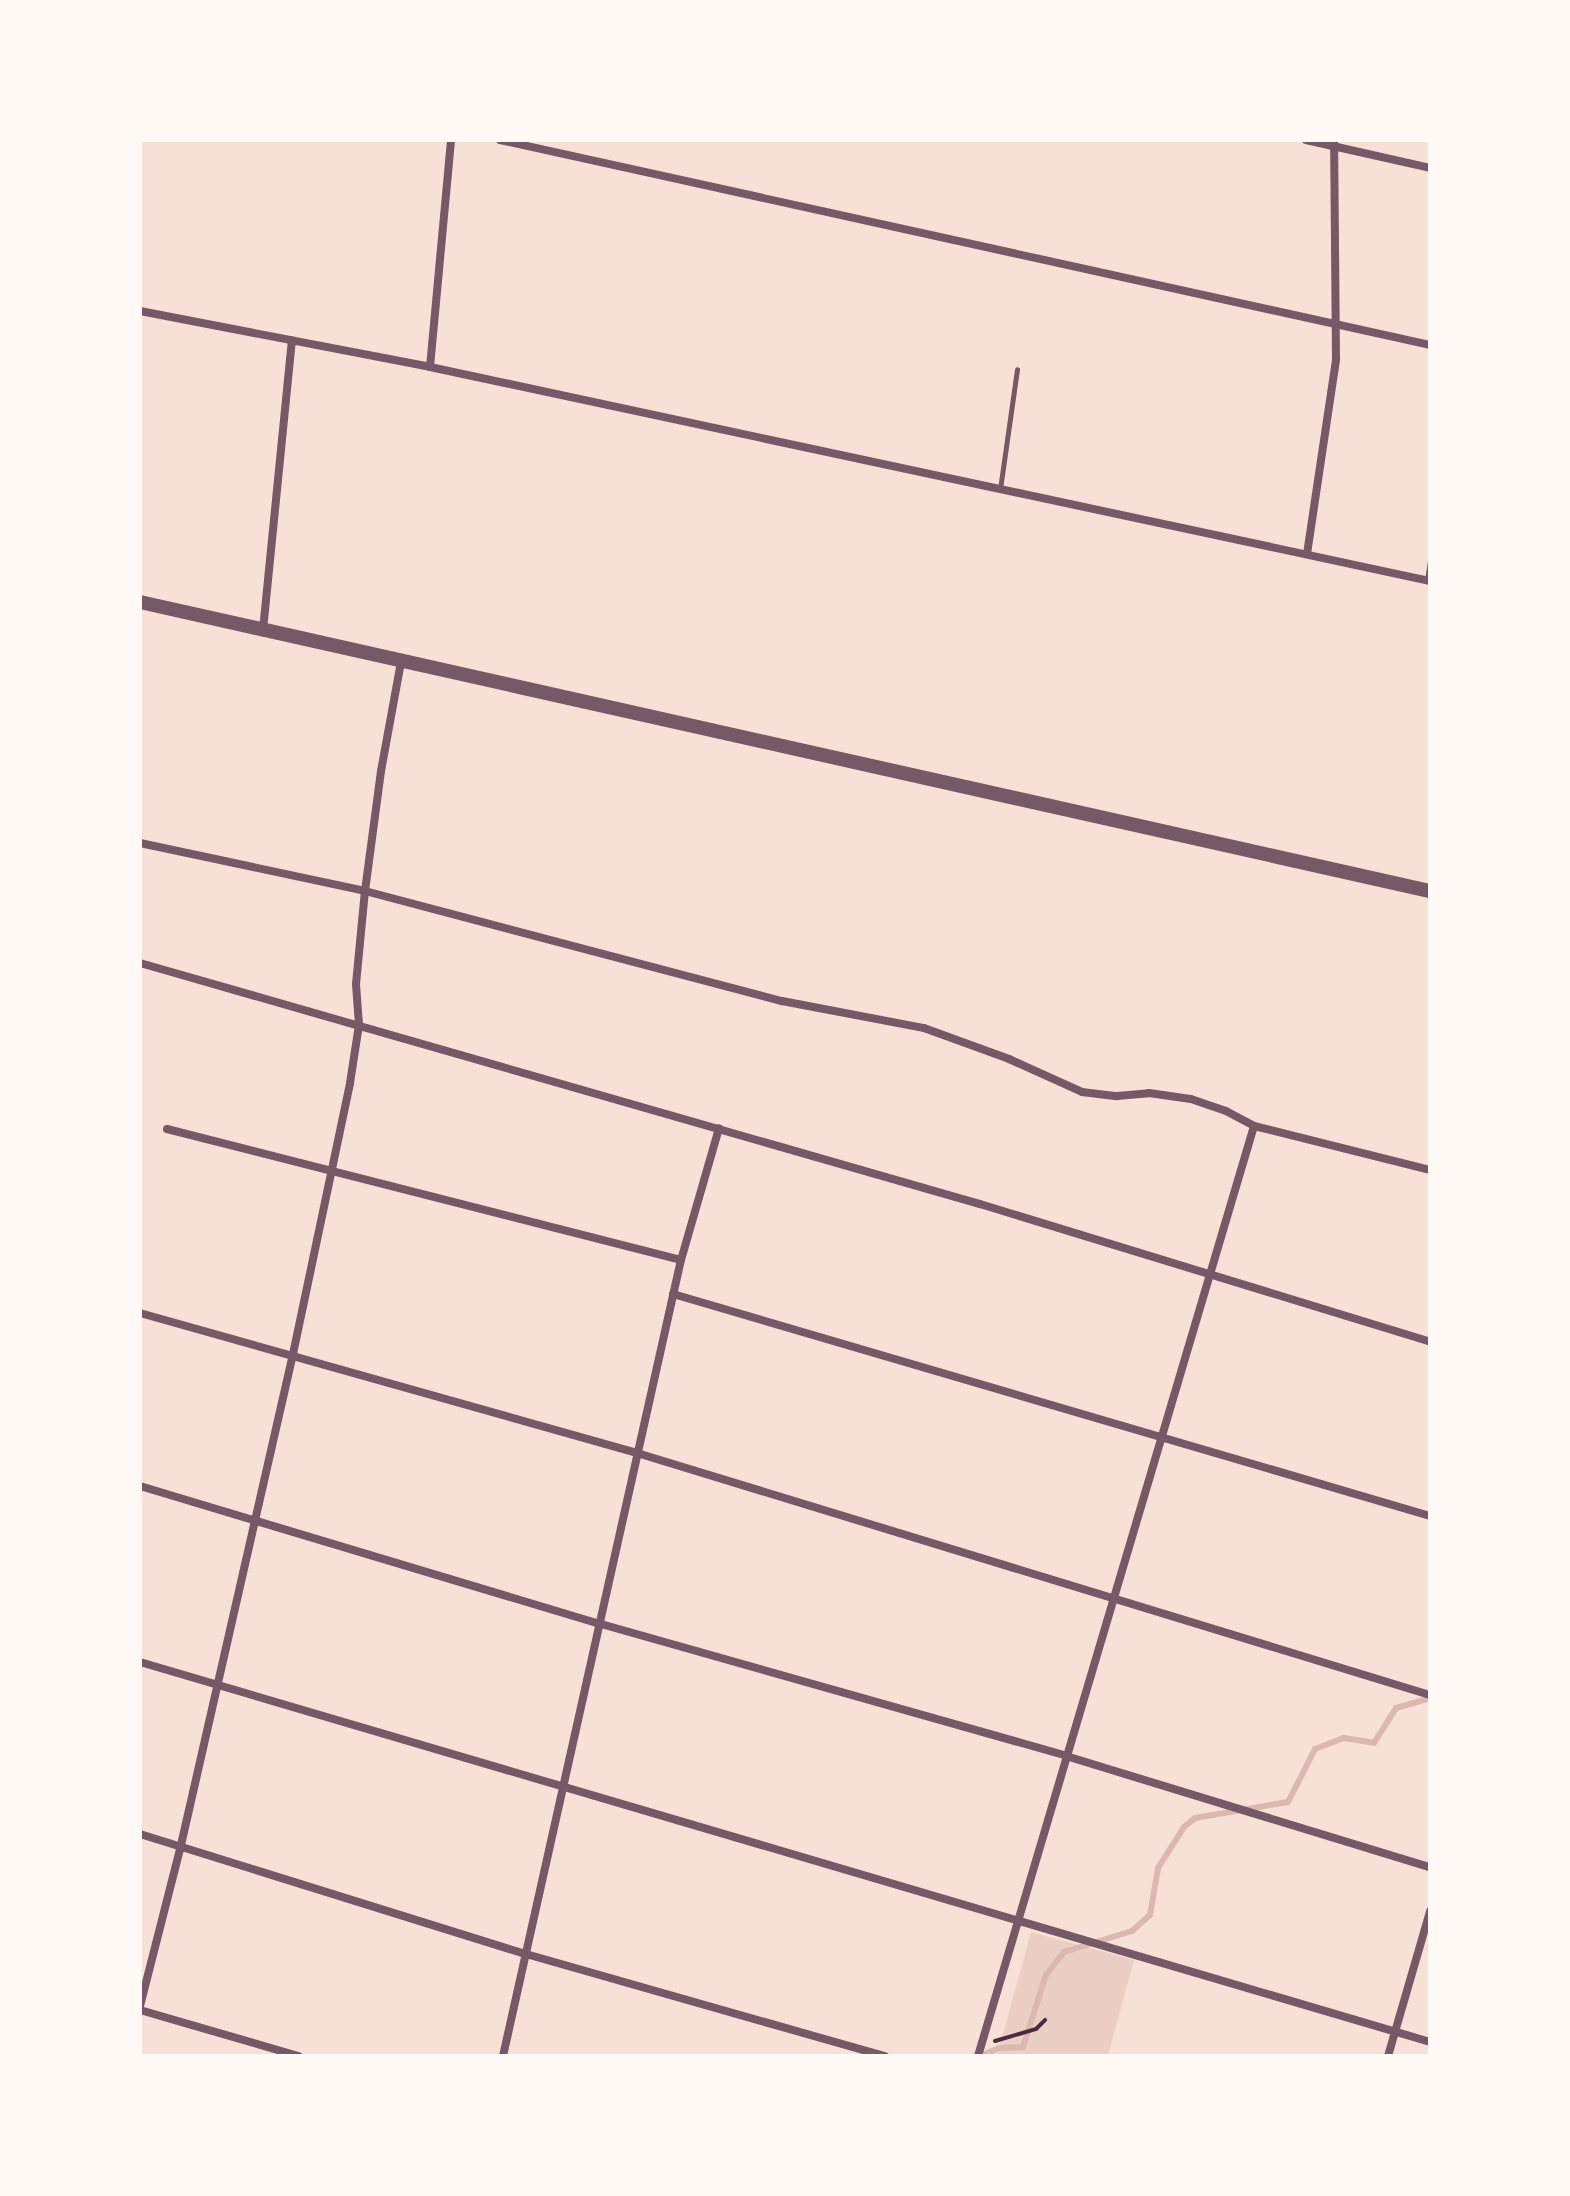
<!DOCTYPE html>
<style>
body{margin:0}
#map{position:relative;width:1570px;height:2196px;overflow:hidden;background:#f7e1d7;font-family:Roboto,sans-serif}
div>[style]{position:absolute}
.green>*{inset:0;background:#ebcfc5}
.stream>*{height:6px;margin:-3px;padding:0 3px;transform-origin:3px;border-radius:3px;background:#dcb8b0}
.path>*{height:4px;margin:-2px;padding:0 2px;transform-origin:2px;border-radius:2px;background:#4a2c40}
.service>*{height:5px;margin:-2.5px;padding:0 2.5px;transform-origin:2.5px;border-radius:2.5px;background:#755966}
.minor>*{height:8px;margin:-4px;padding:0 4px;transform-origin:4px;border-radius:4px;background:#755966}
.tertiary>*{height:14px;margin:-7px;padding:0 7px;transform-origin:7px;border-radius:7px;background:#755966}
span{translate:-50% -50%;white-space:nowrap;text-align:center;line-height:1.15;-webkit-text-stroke:8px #fffaf5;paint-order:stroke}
.frame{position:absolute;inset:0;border:142px solid #fffaf5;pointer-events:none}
</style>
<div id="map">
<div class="green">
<i style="clip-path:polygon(1031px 1932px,1134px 1960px,1108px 2056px,997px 2056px)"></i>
</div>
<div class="stream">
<i style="left:981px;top:2056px;width:20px;rotate:-24deg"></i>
<i style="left:999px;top:2048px;width:24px;rotate:-2deg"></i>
<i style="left:1023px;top:2047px;width:76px;rotate:-72.3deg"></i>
<i style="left:1046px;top:1975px;width:29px;rotate:-52deg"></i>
<i style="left:1064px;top:1952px;width:71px;rotate:-17.2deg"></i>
<i style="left:1132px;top:1931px;width:24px;rotate:-42deg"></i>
<i style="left:1150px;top:1915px;width:48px;rotate:-80.3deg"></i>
<i style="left:1158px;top:1868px;width:49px;rotate:-57.6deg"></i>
<i style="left:1184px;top:1827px;width:14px;rotate:-39deg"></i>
<i style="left:1195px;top:1818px;width:94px;rotate:-9.8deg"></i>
<i style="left:1288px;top:1802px;width:59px;rotate:-63deg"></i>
<i style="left:1315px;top:1749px;width:31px;rotate:-21deg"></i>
<i style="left:1344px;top:1738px;width:30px;rotate:9deg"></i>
<i style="left:1374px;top:1743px;width:41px;rotate:-57.8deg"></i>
<i style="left:1396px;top:1708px;width:35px;rotate:-16deg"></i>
</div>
<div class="path">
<i style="left:995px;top:2041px;width:43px;rotate:-16.3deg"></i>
<i style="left:1036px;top:2029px;width:13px;rotate:-45deg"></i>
</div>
<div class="service">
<i style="left:1000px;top:489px;width:121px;rotate:-81.9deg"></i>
<i style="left:1427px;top:580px;width:19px;rotate:-81deg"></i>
</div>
<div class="minor">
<i style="left:500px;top:140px;width:952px;rotate:12.43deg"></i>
<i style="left:1306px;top:140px;width:127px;rotate:12.7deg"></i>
<i style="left:140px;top:311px;width:295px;rotate:10.9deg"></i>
<i style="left:430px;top:367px;width:1023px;rotate:12.08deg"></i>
<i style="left:430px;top:367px;width:228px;rotate:-84.7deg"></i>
<i style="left:1307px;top:554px;width:197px;rotate:-81.5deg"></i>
<i style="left:1336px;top:359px;width:219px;rotate:-90.5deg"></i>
<i style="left:263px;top:630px;width:291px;rotate:-84.3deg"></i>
<i style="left:140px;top:843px;width:230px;rotate:12deg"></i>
<i style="left:365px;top:891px;width:431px;rotate:14.8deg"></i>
<i style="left:782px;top:1001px;width:145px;rotate:10.8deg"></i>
<i style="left:924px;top:1028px;width:90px;rotate:20deg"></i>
<i style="left:1009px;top:1059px;width:80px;rotate:24.3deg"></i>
<i style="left:1082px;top:1092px;width:35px;rotate:7deg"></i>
<i style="left:1117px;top:1096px;width:32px;rotate:-5deg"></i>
<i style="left:1149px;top:1093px;width:42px;rotate:8.1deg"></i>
<i style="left:1191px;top:1099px;width:37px;rotate:19deg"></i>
<i style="left:1226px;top:1111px;width:32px;rotate:28deg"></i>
<i style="left:1254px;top:1126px;width:181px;rotate:14deg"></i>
<i style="left:140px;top:963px;width:874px;rotate:16.01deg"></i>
<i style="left:980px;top:1204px;width:471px;rotate:17deg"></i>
<i style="left:167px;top:1129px;width:530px;rotate:14.3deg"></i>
<i style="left:673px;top:1294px;width:789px;rotate:16.34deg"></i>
<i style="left:140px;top:1313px;width:516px;rotate:15.73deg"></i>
<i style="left:637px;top:1453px;width:829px;rotate:16.97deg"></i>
<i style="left:140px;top:1486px;width:481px;rotate:16.7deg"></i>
<i style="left:601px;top:1624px;width:483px;rotate:15.8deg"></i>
<i style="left:1066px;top:1756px;width:381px;rotate:17deg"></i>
<i style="left:140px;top:1662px;width:1345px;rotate:16.41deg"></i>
<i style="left:140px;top:1834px;width:404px;rotate:17.3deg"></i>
<i style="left:526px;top:1954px;width:373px;rotate:15.9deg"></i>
<i style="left:140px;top:2006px;width:166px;rotate:-75.7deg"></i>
<i style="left:181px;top:1845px;width:504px;rotate:-77.15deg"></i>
<i style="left:293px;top:1354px;width:277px;rotate:-78.1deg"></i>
<i style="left:350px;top:1083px;width:59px;rotate:-81.2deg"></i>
<i style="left:359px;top:1025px;width:41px;rotate:-94.2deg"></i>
<i style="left:356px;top:984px;width:93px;rotate:-84.5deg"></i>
<i style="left:365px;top:891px;width:121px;rotate:-82.4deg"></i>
<i style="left:381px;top:771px;width:111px;rotate:-79.6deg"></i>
<i style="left:140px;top:2010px;width:165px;rotate:16.2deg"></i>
<i style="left:503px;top:2056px;width:816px;rotate:-77.4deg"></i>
<i style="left:681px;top:1260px;width:137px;rotate:-73.9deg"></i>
<i style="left:978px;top:2056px;width:970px;rotate:-73.47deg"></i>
<i style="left:1388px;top:2056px;width:151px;rotate:-73.8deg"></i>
</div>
<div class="tertiary">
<i style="left:140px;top:602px;width:1322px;rotate:12.63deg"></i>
</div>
<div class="frame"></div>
</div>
